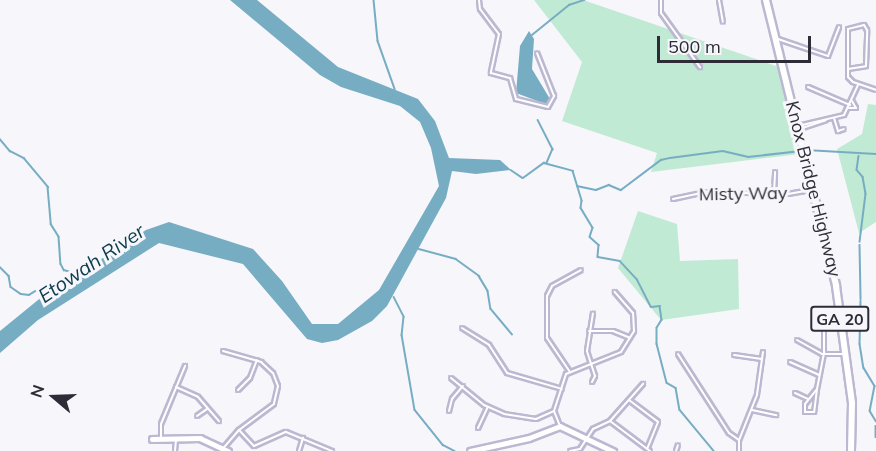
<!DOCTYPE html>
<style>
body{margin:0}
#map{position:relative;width:876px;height:451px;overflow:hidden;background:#f6f6fb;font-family:Mulish,sans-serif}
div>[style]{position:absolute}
.green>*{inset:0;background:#c0ead3}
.water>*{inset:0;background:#77adc3}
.stream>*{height:1.5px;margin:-0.75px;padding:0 0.75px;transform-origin:0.75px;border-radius:0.75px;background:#77adc3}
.roads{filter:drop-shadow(2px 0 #bcb8d1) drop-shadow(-2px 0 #bcb8d1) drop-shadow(0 2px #bcb8d1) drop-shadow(0 -2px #bcb8d1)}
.street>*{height:2px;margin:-1px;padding:0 1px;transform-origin:1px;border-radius:1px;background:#fff}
.secondary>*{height:4.5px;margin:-2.25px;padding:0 2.25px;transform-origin:2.25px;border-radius:2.25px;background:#fff}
.primary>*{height:6px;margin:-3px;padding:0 3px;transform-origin:3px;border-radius:3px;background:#fff}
span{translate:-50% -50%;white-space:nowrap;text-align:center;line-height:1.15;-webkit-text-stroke:6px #f6f6fb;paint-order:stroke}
.shield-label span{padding:2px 4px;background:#f6f6fb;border:2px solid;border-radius:4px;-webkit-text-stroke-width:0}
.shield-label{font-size:16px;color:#2e2c36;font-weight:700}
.street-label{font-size:18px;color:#2e2c36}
.water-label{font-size:20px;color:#0a3c4c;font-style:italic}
.north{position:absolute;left:24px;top:367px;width:60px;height:60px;-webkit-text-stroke:4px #f6f6fb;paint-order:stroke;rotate:289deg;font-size:16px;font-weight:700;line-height:24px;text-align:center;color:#2e2c36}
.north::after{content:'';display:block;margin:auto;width:21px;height:27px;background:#2e2c36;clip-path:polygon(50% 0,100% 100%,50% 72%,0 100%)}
.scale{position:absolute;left:657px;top:36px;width:154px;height:27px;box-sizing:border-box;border:3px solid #2e2c36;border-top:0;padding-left:8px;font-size:18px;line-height:21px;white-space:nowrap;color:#2e2c36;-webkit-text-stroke:4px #f6f6fb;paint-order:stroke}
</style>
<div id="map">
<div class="green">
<i style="clip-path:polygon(534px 0,583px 0,785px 69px,808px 153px,651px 172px,657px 153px,562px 121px,582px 62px)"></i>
<i style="clip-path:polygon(868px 104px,876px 105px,876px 222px,859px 233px,837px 149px,862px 134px)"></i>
<i style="clip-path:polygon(638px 211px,677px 224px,680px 261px,738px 259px,739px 309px,661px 320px,618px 268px)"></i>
</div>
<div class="water">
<i style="clip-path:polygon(230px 0,257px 0,338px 67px,418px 99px,435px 121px,449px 158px,500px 160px,511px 170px,476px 174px,452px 171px,446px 198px,387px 306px,372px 321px,338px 340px,322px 343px,307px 339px,243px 264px,159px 243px,38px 320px,0 353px,0 331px,38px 300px,146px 230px,169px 222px,253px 249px,282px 281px,312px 324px,338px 324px,379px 290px,439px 186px,431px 148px,420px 122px,400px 106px,341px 87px,320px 75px)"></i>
<i style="clip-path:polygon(529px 31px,534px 39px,532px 69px,550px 99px,548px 105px,516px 93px,520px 46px)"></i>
</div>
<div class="stream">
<i style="left:374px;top:0;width:41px;rotate:84.4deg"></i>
<i style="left:378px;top:41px;width:51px;rotate:70.5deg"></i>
<i style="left:532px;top:35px;width:48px;rotate:-39deg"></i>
<i style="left:569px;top:5px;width:16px;rotate:-18deg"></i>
<i style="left:538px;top:120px;width:33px;rotate:63deg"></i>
<i style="left:553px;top:149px;width:15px;rotate:113deg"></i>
<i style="left:0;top:139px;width:16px;rotate:50deg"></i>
<i style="left:10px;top:151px;width:16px;rotate:27deg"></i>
<i style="left:24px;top:158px;width:38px;rotate:50deg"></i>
<i style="left:48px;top:187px;width:37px;rotate:85deg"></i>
<i style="left:51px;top:224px;width:15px;rotate:58deg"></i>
<i style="left:59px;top:237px;width:27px;rotate:86deg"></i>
<i style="left:61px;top:264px;width:7px;rotate:63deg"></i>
<i style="left:64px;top:270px;width:19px;rotate:16deg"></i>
<i style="left:806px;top:150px;width:70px;rotate:3.3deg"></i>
<i style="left:859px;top:156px;width:14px;rotate:98deg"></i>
<i style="left:857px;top:170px;width:9px;rotate:49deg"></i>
<i style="left:863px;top:177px;width:17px;rotate:80deg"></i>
<i style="left:866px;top:194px;width:48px;rotate:97.1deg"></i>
<i style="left:511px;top:170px;width:14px;rotate:34deg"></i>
<i style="left:523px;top:178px;width:26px;rotate:-36deg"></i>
<i style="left:544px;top:163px;width:30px;rotate:15deg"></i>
<i style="left:573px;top:171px;width:31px;rotate:73deg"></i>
<i style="left:582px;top:201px;width:7px;rotate:98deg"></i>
<i style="left:581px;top:208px;width:23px;rotate:59deg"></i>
<i style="left:593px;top:228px;width:9px;rotate:108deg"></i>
<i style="left:590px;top:237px;width:12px;rotate:42deg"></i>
<i style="left:599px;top:245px;width:12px;rotate:95deg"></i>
<i style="left:598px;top:257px;width:22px;rotate:10deg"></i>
<i style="left:620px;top:261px;width:25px;rotate:47deg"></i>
<i style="left:637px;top:279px;width:31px;rotate:63deg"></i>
<i style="left:651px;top:307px;width:9px;rotate:-6deg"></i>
<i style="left:660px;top:306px;width:14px;rotate:82deg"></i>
<i style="left:662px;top:320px;width:9px;rotate:122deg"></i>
<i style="left:657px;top:328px;width:16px;rotate:90deg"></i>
<i style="left:657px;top:344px;width:40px;rotate:75.6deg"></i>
<i style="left:667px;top:383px;width:10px;rotate:29deg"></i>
<i style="left:676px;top:388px;width:22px;rotate:80deg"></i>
<i style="left:680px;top:410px;width:53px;rotate:50.3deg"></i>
<i style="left:577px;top:186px;width:19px;rotate:12deg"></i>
<i style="left:596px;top:190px;width:14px;rotate:-21deg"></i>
<i style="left:609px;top:185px;width:13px;rotate:23deg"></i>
<i style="left:621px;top:190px;width:50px;rotate:-36.9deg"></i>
<i style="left:661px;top:160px;width:9px;rotate:-13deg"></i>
<i style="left:670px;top:158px;width:53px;rotate:-7.5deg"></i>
<i style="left:723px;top:151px;width:26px;rotate:13deg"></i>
<i style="left:748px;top:157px;width:53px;rotate:-6.5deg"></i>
<i style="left:860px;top:245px;width:54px;rotate:88.9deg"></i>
<i style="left:419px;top:249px;width:38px;rotate:15deg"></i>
<i style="left:456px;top:259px;width:29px;rotate:36deg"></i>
<i style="left:479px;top:276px;width:17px;rotate:59deg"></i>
<i style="left:488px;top:291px;width:18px;rotate:81deg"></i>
<i style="left:491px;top:309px;width:33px;rotate:50deg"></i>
<i style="left:0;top:267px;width:13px;rotate:45deg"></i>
<i style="left:9px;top:276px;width:11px;rotate:80deg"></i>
<i style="left:11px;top:287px;width:12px;rotate:35deg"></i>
<i style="left:21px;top:294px;width:8px;rotate:7deg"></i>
<i style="left:29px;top:295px;width:17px;rotate:-31deg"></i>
<i style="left:44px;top:286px;width:12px;rotate:31deg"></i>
<i style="left:394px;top:297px;width:22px;rotate:63deg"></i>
<i style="left:404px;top:317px;width:18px;rotate:96deg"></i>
<i style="left:402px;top:335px;width:76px;rotate:80.2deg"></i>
<i style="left:415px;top:410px;width:45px;rotate:51.3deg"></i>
<i style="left:443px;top:445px;width:13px;rotate:27deg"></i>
<i style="left:861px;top:301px;width:43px;rotate:91.3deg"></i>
<i style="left:860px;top:344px;width:24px;rotate:81deg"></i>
<i style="left:864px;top:368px;width:21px;rotate:59deg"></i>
<i style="left:875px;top:386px;width:25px;rotate:101deg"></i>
<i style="left:870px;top:411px;width:12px;rotate:59deg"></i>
<i style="left:876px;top:426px;width:11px;rotate:90deg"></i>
</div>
<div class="roads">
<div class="street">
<i style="left:479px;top:0;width:9px;rotate:84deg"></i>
<i style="left:480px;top:9px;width:31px;rotate:53deg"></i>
<i style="left:499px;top:34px;width:40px;rotate:102deg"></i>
<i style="left:491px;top:73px;width:20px;rotate:15deg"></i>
<i style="left:510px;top:78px;width:22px;rotate:74deg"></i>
<i style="left:516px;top:99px;width:33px;rotate:14deg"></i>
<i style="left:548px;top:107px;width:13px;rotate:-61deg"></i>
<i style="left:554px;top:96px;width:46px;rotate:-111.6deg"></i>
<i style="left:661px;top:0;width:13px;rotate:90deg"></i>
<i style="left:661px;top:13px;width:67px;rotate:54.2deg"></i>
<i style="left:719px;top:0;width:22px;rotate:80deg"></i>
<i style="left:778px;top:39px;width:53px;rotate:18.8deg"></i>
<i style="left:828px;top:56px;width:31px;rotate:-69deg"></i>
<i style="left:848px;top:69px;width:18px;rotate:-9deg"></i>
<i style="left:866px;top:66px;width:36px;rotate:-88deg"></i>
<i style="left:867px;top:30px;width:6px;rotate:-121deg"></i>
<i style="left:864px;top:25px;width:16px;rotate:166deg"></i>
<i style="left:848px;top:29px;width:48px;rotate:90deg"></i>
<i style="left:848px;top:77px;width:7px;rotate:45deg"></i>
<i style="left:853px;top:82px;width:24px;rotate:19deg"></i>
<i style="left:808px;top:87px;width:46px;rotate:23.2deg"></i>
<i style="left:849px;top:108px;width:7px"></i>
<i style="left:856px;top:108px;width:8px;rotate:-120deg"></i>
<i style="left:834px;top:118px;width:14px;rotate:73deg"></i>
<i style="left:838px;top:131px;width:6px;rotate:-18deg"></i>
<i style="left:798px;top:126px;width:47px;rotate:-13.4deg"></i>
<i style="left:844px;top:115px;width:33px;rotate:-65deg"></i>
<i style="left:799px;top:129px;width:28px;rotate:-18deg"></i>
<i style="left:774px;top:193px;width:21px;rotate:-87deg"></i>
<i style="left:673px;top:199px;width:33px;rotate:-12deg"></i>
<i style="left:705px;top:192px;width:83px;rotate:1.4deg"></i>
<i style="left:788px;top:194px;width:23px;rotate:-10deg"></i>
<i style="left:462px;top:328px;width:32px;rotate:32deg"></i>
<i style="left:489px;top:345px;width:33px;rotate:57deg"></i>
<i style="left:507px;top:373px;width:57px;rotate:16.2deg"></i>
<i style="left:589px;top:331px;width:24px"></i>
<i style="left:613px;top:331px;width:18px;rotate:22deg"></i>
<i style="left:797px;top:340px;width:29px;rotate:29deg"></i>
<i style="left:822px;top:354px;width:23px"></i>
<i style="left:223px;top:351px;width:40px;rotate:16deg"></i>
<i style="left:261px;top:362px;width:16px;rotate:43deg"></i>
<i style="left:273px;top:373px;width:14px;rotate:69deg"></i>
<i style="left:278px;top:386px;width:18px;rotate:103deg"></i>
<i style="left:274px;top:404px;width:44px;rotate:143.4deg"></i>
<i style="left:239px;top:430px;width:23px;rotate:131deg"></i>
<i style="left:678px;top:354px;width:94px;rotate:57.2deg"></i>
<i style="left:729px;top:433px;width:12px;rotate:35deg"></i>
<i style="left:739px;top:440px;width:11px;rotate:90deg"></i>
<i style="left:734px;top:355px;width:28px;rotate:8deg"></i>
<i style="left:762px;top:359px;width:36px;rotate:98deg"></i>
<i style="left:757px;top:395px;width:48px;rotate:111.8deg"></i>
<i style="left:762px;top:359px;width:7px;rotate:-82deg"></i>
<i style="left:790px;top:362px;width:32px;rotate:24deg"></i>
<i style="left:570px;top:372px;width:41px;rotate:-124.1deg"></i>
<i style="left:547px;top:338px;width:42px;rotate:-90deg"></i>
<i style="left:547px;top:296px;width:11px;rotate:-63deg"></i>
<i style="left:552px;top:286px;width:33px;rotate:-29deg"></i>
<i style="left:451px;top:378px;width:43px;rotate:39.3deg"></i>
<i style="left:484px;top:405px;width:22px;rotate:24deg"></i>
<i style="left:504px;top:414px;width:32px;rotate:9deg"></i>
<i style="left:536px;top:419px;width:20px;rotate:-24deg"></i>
<i style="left:592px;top:382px;width:7px;rotate:-63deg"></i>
<i style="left:595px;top:376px;width:26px;rotate:-108deg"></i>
<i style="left:587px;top:351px;width:38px;rotate:-81deg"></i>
<i style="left:176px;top:387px;width:24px;rotate:24deg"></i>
<i style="left:198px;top:397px;width:32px;rotate:49deg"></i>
<i style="left:817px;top:389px;width:23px;rotate:97deg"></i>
<i style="left:814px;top:412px;width:9px;rotate:180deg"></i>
<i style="left:805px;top:412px;width:8px;rotate:-90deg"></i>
<i style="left:805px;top:404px;width:19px;rotate:-51deg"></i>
<i style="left:817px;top:389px;width:38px;rotate:-79deg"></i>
<i style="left:824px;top:352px;width:39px;rotate:-90deg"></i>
<i style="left:824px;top:313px;width:15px;rotate:-4deg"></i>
<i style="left:238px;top:390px;width:17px;rotate:-45deg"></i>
<i style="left:250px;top:378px;width:19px;rotate:-69deg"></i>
<i style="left:795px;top:393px;width:14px;rotate:25deg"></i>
<i style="left:629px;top:400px;width:36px;rotate:37deg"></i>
<i style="left:658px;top:422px;width:29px;rotate:112deg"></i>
<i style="left:752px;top:410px;width:25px;rotate:12deg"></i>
<i style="left:449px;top:411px;width:12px;rotate:-76deg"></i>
<i style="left:452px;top:399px;width:17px;rotate:-50deg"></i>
<i style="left:197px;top:416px;width:12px;rotate:-35deg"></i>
<i style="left:610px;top:421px;width:50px;rotate:36.9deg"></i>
<i style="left:560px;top:426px;width:16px;rotate:-112deg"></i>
<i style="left:554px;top:411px;width:39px;rotate:-72deg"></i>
<i style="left:566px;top:374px;width:59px;rotate:-21.8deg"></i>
<i style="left:621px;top:352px;width:25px;rotate:-58deg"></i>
<i style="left:634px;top:331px;width:18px;rotate:-93deg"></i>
<i style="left:633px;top:313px;width:28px;rotate:-131deg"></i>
<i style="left:478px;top:428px;width:23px;rotate:-65deg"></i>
<i style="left:239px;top:430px;width:22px;rotate:47deg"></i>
<i style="left:254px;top:446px;width:35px;rotate:-24deg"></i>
<i style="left:286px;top:432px;width:50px;rotate:22.4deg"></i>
<i style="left:161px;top:437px;width:13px;rotate:-90deg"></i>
<i style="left:161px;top:424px;width:63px;rotate:-67.5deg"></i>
<i style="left:175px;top:451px;width:12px;rotate:-85deg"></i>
<i style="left:299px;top:451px;width:14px;rotate:-73deg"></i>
<i style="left:570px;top:451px;width:10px;rotate:-11deg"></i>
<i style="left:580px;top:449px;width:24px;rotate:-57deg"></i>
<i style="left:593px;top:429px;width:19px;rotate:-25deg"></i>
<i style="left:610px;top:421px;width:50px;rotate:-48.3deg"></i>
<i style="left:676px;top:451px;width:6px;rotate:-72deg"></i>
</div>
<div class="secondary">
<i style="left:152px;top:439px;width:48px;rotate:-1.2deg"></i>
<i style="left:200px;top:438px;width:31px;rotate:25deg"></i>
<i style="left:470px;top:451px;width:60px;rotate:-12.4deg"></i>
<i style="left:529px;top:438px;width:33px;rotate:-21deg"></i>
<i style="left:560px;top:426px;width:59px;rotate:25.3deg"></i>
</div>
<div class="primary">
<i style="left:766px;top:0;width:294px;rotate:76.2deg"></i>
<i style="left:836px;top:286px;width:118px;rotate:82.2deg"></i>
<i style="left:852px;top:403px;width:48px;rotate:91.2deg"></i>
</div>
</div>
<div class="shield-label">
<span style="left:840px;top:319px">GA 20</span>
</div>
<div class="street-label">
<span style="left:813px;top:189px;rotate:76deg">Knox Bridge Highway</span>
<span style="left:743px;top:194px;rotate:-1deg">Misty Way</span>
</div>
<div class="water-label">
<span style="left:91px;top:263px;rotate:-34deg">Etowah River</span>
</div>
<div class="north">N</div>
<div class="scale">500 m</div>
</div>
